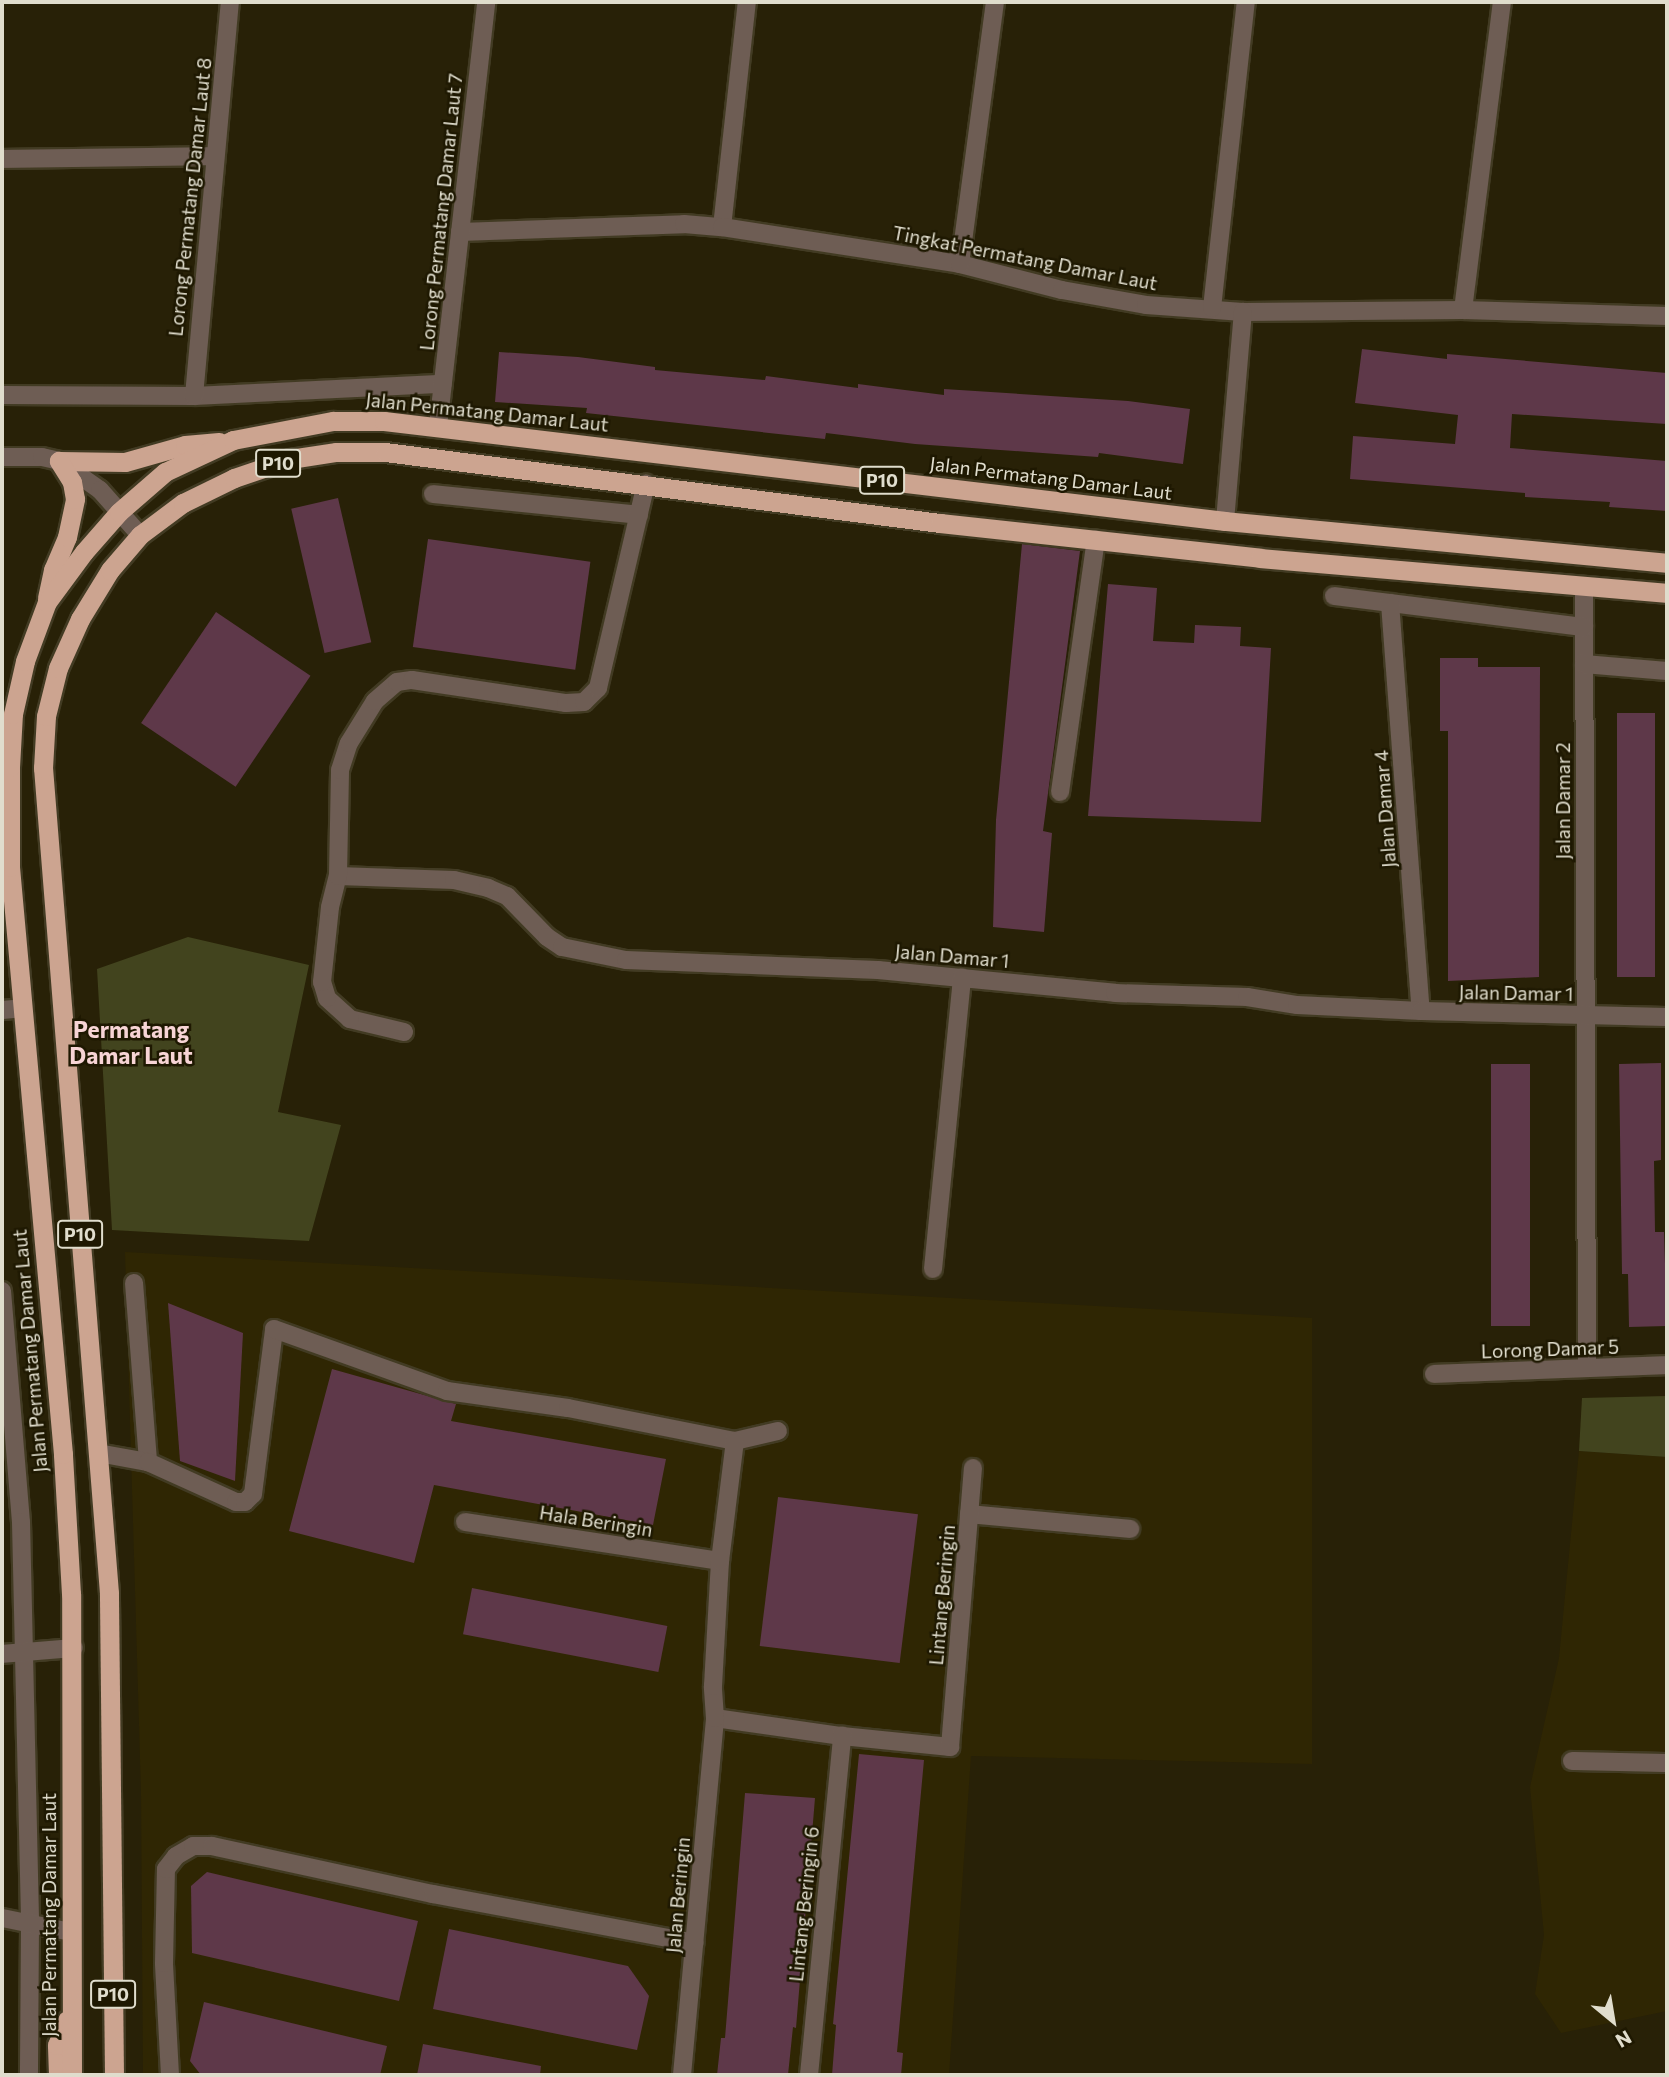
<!DOCTYPE html>
<style>
body{margin:0}
#map{position:relative;width:1669px;height:2077px;overflow:hidden;background:#282107;font-family:Commissioner,sans-serif}
div>[style]{position:absolute}
.built>*{inset:0;background:#2f2603}
.green>*{inset:0;background:#42441e}
.building>*{inset:0;background:#5e3849;transform-origin:0 0}
.roads{filter:drop-shadow(2px 0 #423b23) drop-shadow(-2px 0 #423b23) drop-shadow(0 2px #423b23) drop-shadow(0 -2px #423b23)}
.minor>*{height:18px;margin:-9px;padding:0 9px;transform-origin:9px;border-radius:9px;background:#6e5d54}
.trunk>*{height:19px;margin:-9.5px;padding:0 9.5px;transform-origin:9.5px;border-radius:9.5px;background:#cca490}
span{translate:-50% -50%;white-space:nowrap;text-align:center;line-height:1.15;-webkit-text-stroke:5px #1e1801;paint-order:stroke}
.shield-label span{padding:2px 5px;background:#1e1801;border:2px solid;border-radius:5px;-webkit-text-stroke-width:0}
.shield-label{font-size:18px;color:#e0ddcd;font-weight:700}
.street-label{font-size:19px;color:#e0ddcd}
.quarter-label{font-size:23px;color:#f7d4d5;font-weight:700}
.frame{position:absolute;inset:0;border:4px solid #e0ddcd;pointer-events:none}
.north{position:absolute;left:1578px;top:1986px;width:70px;height:70px;-webkit-text-stroke:5px #1e1801;paint-order:stroke;rotate:150deg;font-size:19px;font-weight:700;line-height:28px;text-align:center;color:#e0ddcd}
.north::after{content:'';display:block;margin:auto;width:24px;height:32px;background:#e0ddcd;clip-path:polygon(50% 0,100% 100%,50% 72%,0 100%)}
</style>
<div id="map">
<div class="built">
<i style="clip-path:polygon(125px 1252px,1312px 1318px,1312px 1764px,971px 1756px,949px 2075px,143px 2075px,141px 1792px)"></i>
<i style="clip-path:polygon(1579px 1451px,1667px 1457px,1667px 2011px,1561px 2033px,1535px 1994px,1544px 1935px,1530px 1787px,1559px 1658px)"></i>
</div>
<div class="green">
<i style="clip-path:polygon(188px 937px,309px 965px,278px 1112px,341px 1125px,309px 1241px,112px 1230px,97px 969px)"></i>
<i style="clip-path:polygon(1667px 1396px,1667px 1457px,1579px 1451px,1582px 1398px)"></i>
</div>
<div class="building">
<i style="clip-path:polygon(1362px 349px,1447px 359px,1447px 354px,1667px 373px,1667px 424px,1512px 414px,1510px 448px,1667px 461px,1667px 511px,1609px 507px,1610px 502px,1525px 497px,1525px 493px,1350px 479px,1353px 436px,1455px 444px,1458px 415px,1355px 403px)"></i>
<i style="clip-path:polygon(499px 352px,578px 357px,655px 367px,655px 370px,765px 380px,766px 376px,858px 388px,858px 384px,944px 395px,944px 389px,1128px 401px,1190px 409px,1183px 464px,1099px 453px,1098px 457px,1029px 452px,915px 444px,826px 433px,825px 439px,586px 413px,587px 408px,495px 402px)"></i>
<i style="left:338px;top:498px;width:148px;height:48px;rotate:77deg"></i>
<i style="left:428px;top:539px;width:164px;height:109px;rotate:8deg"></i>
<i style="clip-path:polygon(1022px 544px,1080px 551px,1043px 831px,1052px 833px,1044px 932px,993px 927px,996px 820px)"></i>
<i style="clip-path:polygon(1108px 584px,1157px 588px,1153px 641px,1194px 643px,1195px 625px,1241px 627px,1240px 646px,1271px 648px,1261px 822px,1088px 816px)"></i>
<i style="left:216px;top:612px;width:114px;height:134px;rotate:34deg"></i>
<i style="clip-path:polygon(1440px 658px,1478px 658px,1478px 667px,1540px 667px,1539px 977px,1448px 981px,1448px 731px,1440px 731px)"></i>
<i style="left:1617px;top:713px;width:38px;height:264px"></i>
<i style="clip-path:polygon(1661px 1063px,1661px 1160px,1654px 1161px,1655px 1232px,1664px 1232px,1667px 1326px,1629px 1327px,1628px 1274px,1622px 1274px,1619px 1064px)"></i>
<i style="left:1530px;top:1064px;width:262px;height:39px;rotate:90deg"></i>
<i style="clip-path:polygon(168px 1303px,243px 1333px,235px 1481px,180px 1461px)"></i>
<i style="clip-path:polygon(332px 1369px,456px 1404px,451px 1421px,666px 1459px,653px 1525px,434px 1485px,414px 1563px,289px 1531px)"></i>
<i style="left:778px;top:1497px;width:141px;height:150px;rotate:7deg"></i>
<i style="left:472px;top:1588px;width:199px;height:47px;rotate:11deg"></i>
<i style="clip-path:polygon(859px 1754px,924px 1760px,897px 2052px,903px 2053px,901px 2075px,832px 2075px,836px 2025px,833px 2024px)"></i>
<i style="clip-path:polygon(745px 1793px,815px 1798px,796px 2028px,793px 2027px,788px 2075px,717px 2075px,721px 2038px,725px 2038px)"></i>
<i style="clip-path:polygon(207px 1872px,418px 1921px,399px 2001px,192px 1953px,191px 1886px)"></i>
<i style="clip-path:polygon(449px 1929px,628px 1966px,649px 1996px,637px 2050px,433px 2009px)"></i>
<i style="clip-path:polygon(204px 2002px,387px 2046px,380px 2075px,201px 2075px,190px 2061px)"></i>
<i style="clip-path:polygon(423px 2044px,541px 2066px,540px 2075px,417px 2075px)"></i>
</div>
<div class="roads">
<div class="minor">
<i style="left:2px;top:159px;width:213px;rotate:-0.8deg"></i>
<i style="left:722px;top:227px;width:226px;rotate:-83.7deg"></i>
<i style="left:460px;top:232px;width:224px;rotate:-2deg"></i>
<i style="left:684px;top:224px;width:38px;rotate:5deg"></i>
<i style="left:722px;top:227px;width:241px;rotate:8.8deg"></i>
<i style="left:960px;top:264px;width:105px;rotate:14.3deg"></i>
<i style="left:1062px;top:290px;width:85px;rotate:10.1deg"></i>
<i style="left:1146px;top:305px;width:97px;rotate:4.1deg"></i>
<i style="left:1243px;top:312px;width:220px;rotate:-0.5deg"></i>
<i style="left:1463px;top:310px;width:204px;rotate:1.7deg"></i>
<i style="left:960px;top:264px;width:264px;rotate:-82.4deg"></i>
<i style="left:1212px;top:308px;width:308px;rotate:-83.7deg"></i>
<i style="left:1463px;top:310px;width:310px;rotate:-82.8deg"></i>
<i style="left:2px;top:395px;width:192px;rotate:0.3deg"></i>
<i style="left:194px;top:396px;width:249px;rotate:-2.8deg"></i>
<i style="left:194px;top:396px;width:396px;rotate:-84.8deg"></i>
<i style="left:438px;top:426px;width:427px;rotate:-83.5deg"></i>
<i style="left:2px;top:457px;width:40px"></i>
<i style="left:42px;top:457px;width:17px;rotate:13deg"></i>
<i style="left:59px;top:461px;width:50px;rotate:35.3deg"></i>
<i style="left:100px;top:490px;width:60px;rotate:48.4deg"></i>
<i style="left:433px;top:494px;width:207px;rotate:5.8deg"></i>
<i style="left:1225px;top:521px;width:210px;rotate:-85.1deg"></i>
<i style="left:1584px;top:586px;width:782px;rotate:89.78deg"></i>
<i style="left:1334px;top:596px;width:252px;rotate:7.1deg"></i>
<i style="left:1390px;top:603px;width:409px;rotate:85.7deg"></i>
<i style="left:1584px;top:664px;width:83px;rotate:4.8deg"></i>
<i style="left:1060px;top:792px;width:255px;rotate:-81.9deg"></i>
<i style="left:338px;top:876px;width:116px;rotate:2deg"></i>
<i style="left:454px;top:880px;width:35px;rotate:13deg"></i>
<i style="left:488px;top:888px;width:21px;rotate:23deg"></i>
<i style="left:507px;top:896px;width:57px;rotate:45.7deg"></i>
<i style="left:547px;top:937px;width:18px;rotate:34deg"></i>
<i style="left:562px;top:947px;width:65px;rotate:11.5deg"></i>
<i style="left:626px;top:960px;width:252px;rotate:2.3deg"></i>
<i style="left:878px;top:970px;width:238px;rotate:5.5deg"></i>
<i style="left:1115px;top:993px;width:132px;rotate:1.7deg"></i>
<i style="left:1247px;top:997px;width:51px;rotate:9.1deg"></i>
<i style="left:1297px;top:1005px;width:124px;rotate:2.8deg"></i>
<i style="left:1421px;top:1011px;width:246px;rotate:1.4deg"></i>
<i style="left:2px;top:1010px;width:21px;rotate:-5deg"></i>
<i style="left:404px;top:1032px;width:56px;rotate:-166.5deg"></i>
<i style="left:350px;top:1019px;width:31px;rotate:-138deg"></i>
<i style="left:327px;top:998px;width:17px;rotate:-107deg"></i>
<i style="left:322px;top:982px;width:75px;rotate:-83.9deg"></i>
<i style="left:330px;top:907px;width:32px;rotate:-76deg"></i>
<i style="left:338px;top:876px;width:106px;rotate:-88.9deg"></i>
<i style="left:340px;top:770px;width:28px;rotate:-72deg"></i>
<i style="left:349px;top:743px;width:49px;rotate:-58.2deg"></i>
<i style="left:375px;top:701px;width:29px;rotate:-41deg"></i>
<i style="left:397px;top:682px;width:15px;rotate:-8deg"></i>
<i style="left:412px;top:680px;width:156px;rotate:8.5deg"></i>
<i style="left:566px;top:703px;width:18px;rotate:-3deg"></i>
<i style="left:584px;top:702px;width:20px;rotate:-45deg"></i>
<i style="left:598px;top:688px;width:210px;rotate:-76.8deg"></i>
<i style="left:933px;top:1269px;width:293px;rotate:-84.3deg"></i>
<i style="left:134px;top:1283px;width:180px;rotate:85.5deg"></i>
<i style="left:2px;top:1291px;width:232px;rotate:85.3deg"></i>
<i style="left:21px;top:1522px;width:403px;rotate:88.7deg"></i>
<i style="left:30px;top:1925px;width:150px;rotate:90.4deg"></i>
<i style="left:1434px;top:1374px;width:233px;rotate:-2.2deg"></i>
<i style="left:98px;top:1453px;width:51px;rotate:10.2deg"></i>
<i style="left:148px;top:1462px;width:97px;rotate:24.4deg"></i>
<i style="left:236px;top:1502px;width:9px"></i>
<i style="left:245px;top:1502px;width:11px;rotate:-45deg"></i>
<i style="left:253px;top:1494px;width:166px;rotate:-82.7deg"></i>
<i style="left:274px;top:1329px;width:184px;rotate:19.7deg"></i>
<i style="left:447px;top:1391px;width:122px;rotate:8deg"></i>
<i style="left:568px;top:1408px;width:170px;rotate:11.2deg"></i>
<i style="left:735px;top:1441px;width:44px;rotate:-13.1deg"></i>
<i style="left:969px;top:1514px;width:162px;rotate:5.3deg"></i>
<i style="left:465px;top:1522px;width:258px;rotate:8.7deg"></i>
<i style="left:2px;top:1654px;width:72px;rotate:-4.8deg"></i>
<i style="left:715px;top:1718px;width:128px;rotate:8.1deg"></i>
<i style="left:842px;top:1736px;width:109px;rotate:5.8deg"></i>
<i style="left:950px;top:1747px;width:280px;rotate:-85.3deg"></i>
<i style="left:1572px;top:1761px;width:95px;rotate:1.2deg"></i>
<i style="left:2px;top:1918px;width:70px;rotate:11.5deg"></i>
<i style="left:170px;top:2075px;width:112px;rotate:-93.1deg"></i>
<i style="left:164px;top:1963px;width:94px;rotate:-88.8deg"></i>
<i style="left:166px;top:1869px;width:16px;rotate:-52deg"></i>
<i style="left:176px;top:1856px;width:20px;rotate:-30deg"></i>
<i style="left:193px;top:1846px;width:19px"></i>
<i style="left:212px;top:1846px;width:226px;rotate:12.3deg"></i>
<i style="left:433px;top:1894px;width:266px;rotate:10.6deg"></i>
<i style="left:682px;top:2075px;width:359px;rotate:-84.7deg"></i>
<i style="left:715px;top:1718px;width:32px;rotate:-94deg"></i>
<i style="left:713px;top:1686px;width:125px;rotate:-86.8deg"></i>
<i style="left:720px;top:1561px;width:121px;rotate:-82.9deg"></i>
<i style="left:809px;top:2075px;width:341px;rotate:-84.4deg"></i>
</div>
<div class="trunk">
<i style="left:59px;top:461px;width:66px;rotate:0.9deg"></i>
<i style="left:125px;top:462px;width:62px;rotate:-15.8deg"></i>
<i style="left:185px;top:445px;width:34px;rotate:-5deg"></i>
<i style="left:47px;top:598px;width:29px;rotate:-78deg"></i>
<i style="left:53px;top:570px;width:36px;rotate:-67deg"></i>
<i style="left:67px;top:537px;width:39px;rotate:-78deg"></i>
<i style="left:75px;top:499px;width:17px;rotate:-100deg"></i>
<i style="left:72px;top:482px;width:25px;rotate:-122deg"></i>
<i style="left:58px;top:2075px;width:30px;rotate:-92deg"></i>
<i style="left:57px;top:2045px;width:27px;rotate:-68deg"></i>
<i style="left:72px;top:2075px;width:481px;rotate:-90.1deg"></i>
<i style="left:71px;top:1594px;width:140px;rotate:-93.3deg"></i>
<i style="left:63px;top:1454px;width:589px;rotate:-95.16deg"></i>
<i style="left:10px;top:867px;width:100px;rotate:-90deg"></i>
<i style="left:10px;top:767px;width:53px;rotate:-86.8deg"></i>
<i style="left:13px;top:714px;width:54px;rotate:-77.2deg"></i>
<i style="left:25px;top:661px;width:63px;rotate:-69.6deg"></i>
<i style="left:47px;top:602px;width:62px;rotate:-53.5deg"></i>
<i style="left:84px;top:552px;width:53px;rotate:-48.8deg"></i>
<i style="left:119px;top:512px;width:61px;rotate:-41deg"></i>
<i style="left:165px;top:472px;width:75px;rotate:-25.2deg"></i>
<i style="left:233px;top:440px;width:102px;rotate:-10.8deg"></i>
<i style="left:333px;top:421px;width:51px"></i>
<i style="left:384px;top:421px;width:847px;rotate:6.78deg"></i>
<i style="left:1225px;top:521px;width:444px;rotate:5.4deg"></i>
<i style="left:114px;top:2075px;width:482px;rotate:-90.6deg"></i>
<i style="left:109px;top:1593px;width:828px;rotate:-94.57deg"></i>
<i style="left:43px;top:768px;width:52px;rotate:-86.7deg"></i>
<i style="left:46px;top:716px;width:49px;rotate:-76deg"></i>
<i style="left:58px;top:668px;width:54px;rotate:-65.8deg"></i>
<i style="left:80px;top:619px;width:57px;rotate:-58.5deg"></i>
<i style="left:110px;top:570px;width:46px;rotate:-49.4deg"></i>
<i style="left:140px;top:535px;width:54px;rotate:-36.7deg"></i>
<i style="left:183px;top:503px;width:57px;rotate:-26.1deg"></i>
<i style="left:234px;top:478px;width:59px;rotate:-18.7deg"></i>
<i style="left:290px;top:459px;width:47px;rotate:-8.7deg"></i>
<i style="left:336px;top:452px;width:49px"></i>
<i style="left:385px;top:452px;width:560px;rotate:7.29deg"></i>
<i style="left:940px;top:523px;width:322px;rotate:6.2deg"></i>
<i style="left:1260px;top:558px;width:409px;rotate:4.9deg"></i>
</div>
</div>
<div class="shield-label">
<span style="left:278px;top:463px">P10</span>
<span style="left:882px;top:480px">P10</span>
<span style="left:80px;top:1234px">P10</span>
<span style="left:113px;top:1994px">P10</span>
</div>
<div class="street-label">
<span style="left:190px;top:197px;rotate:-84deg">Lorong Permatang Damar Laut 8</span>
<span style="left:441px;top:212px;rotate:-84deg">Lorong Permatang Damar Laut 7</span>
<span style="left:1025px;top:258px;rotate:11deg">Tingkat Permatang Damar Laut</span>
<span style="left:487px;top:412px;rotate:6deg">Jalan Permatang Damar Laut</span>
<span style="left:1051px;top:478px;rotate:7deg">Jalan Permatang Damar Laut</span>
<span style="left:1563px;top:801px;rotate:-90deg">Jalan Damar 2</span>
<span style="left:1385px;top:809px;rotate:-94deg">Jalan Damar 4</span>
<span style="left:952px;top:956px;rotate:5deg">Jalan Damar 1</span>
<span style="left:1516px;top:993px;rotate:1deg">Jalan Damar 1</span>
<span style="left:1550px;top:1349px;rotate:-2deg">Lorong Damar 5</span>
<span style="left:30px;top:1351px;rotate:-95deg">Jalan Permatang Damar Laut</span>
<span style="left:596px;top:1521px;rotate:9deg">Hala Beringin</span>
<span style="left:942px;top:1595px;rotate:-85deg">Lintang Beringin</span>
<span style="left:678px;top:1895px;rotate:-85deg">Jalan Beringin</span>
<span style="left:804px;top:1904px;rotate:-84deg">Lintang Beringin 6</span>
<span style="left:49px;top:1915px;rotate:-90deg">Jalan Permatang Damar Laut</span>
</div>
<div class="quarter-label">
<span style="left:131px;top:1042px">Permatang<br>Damar Laut</span>
</div>
<div class="frame"></div>
<div class="north">N</div>
</div>
